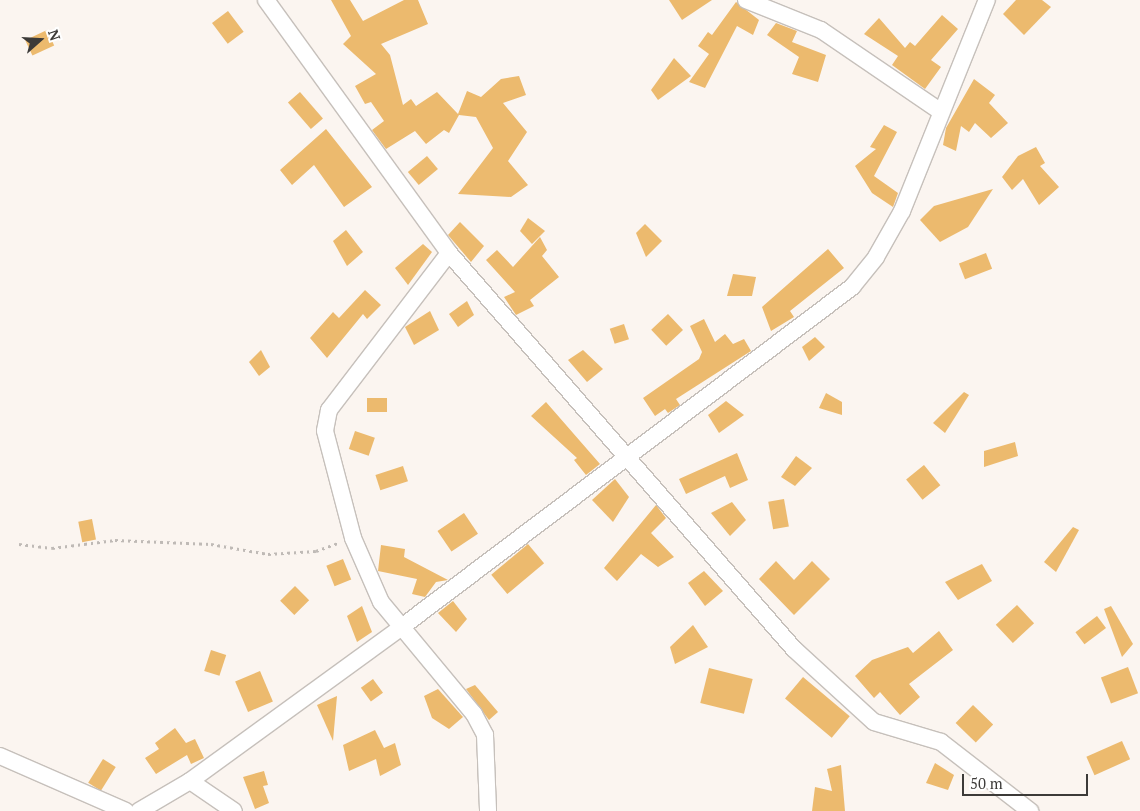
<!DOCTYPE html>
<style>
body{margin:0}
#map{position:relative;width:1140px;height:811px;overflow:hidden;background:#fbf5f0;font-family:"PT Serif",serif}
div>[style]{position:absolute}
.building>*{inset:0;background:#ecba6e;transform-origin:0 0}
.path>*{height:3px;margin-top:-1.5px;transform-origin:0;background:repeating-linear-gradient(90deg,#bfbab6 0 2.5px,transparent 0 6.5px)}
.roads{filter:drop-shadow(1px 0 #c6c0bb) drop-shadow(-1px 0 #c6c0bb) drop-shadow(0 1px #c6c0bb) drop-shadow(0 -1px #c6c0bb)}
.minor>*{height:16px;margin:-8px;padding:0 8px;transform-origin:8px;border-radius:8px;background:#fff}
span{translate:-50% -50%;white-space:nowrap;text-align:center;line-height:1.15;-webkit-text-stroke:4px #fff;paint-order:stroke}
.north{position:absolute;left:15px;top:15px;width:50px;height:50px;-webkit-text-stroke:4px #fff;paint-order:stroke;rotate:71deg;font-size:14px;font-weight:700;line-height:20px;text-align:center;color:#3c3a38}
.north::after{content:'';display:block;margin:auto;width:18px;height:22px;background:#3c3a38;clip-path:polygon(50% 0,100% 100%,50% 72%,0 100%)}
.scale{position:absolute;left:962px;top:774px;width:126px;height:22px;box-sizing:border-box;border:2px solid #3c3a38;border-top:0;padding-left:6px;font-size:15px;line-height:18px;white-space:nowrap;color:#3c3a38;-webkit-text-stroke:4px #fff;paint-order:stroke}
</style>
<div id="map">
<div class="building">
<i style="clip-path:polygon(331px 0,350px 0,363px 21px,404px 0,418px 0,428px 24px,381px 44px,390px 55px,403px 105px,411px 99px,416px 106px,437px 92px,458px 114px,467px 91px,481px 97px,501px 79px,519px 76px,526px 95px,503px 103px,527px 132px,508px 161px,528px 185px,511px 197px,458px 194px,493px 148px,476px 117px,459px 115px,449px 133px,444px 130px,426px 144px,415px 131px,386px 149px,372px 130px,384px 121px,371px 102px,365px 104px,355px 86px,376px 74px,343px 44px,351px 36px)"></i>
<i style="clip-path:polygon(669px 0,712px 0,682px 20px)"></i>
<i style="clip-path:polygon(1016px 0,1042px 0,1051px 7px,1024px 35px,1003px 14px)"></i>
<i style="clip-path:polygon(736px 2px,759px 20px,753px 35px,737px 26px,705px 88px,689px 82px,709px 54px,698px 46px,708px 32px,712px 35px)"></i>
<i style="left:228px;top:11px;width:26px;height:20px;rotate:53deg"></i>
<i style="clip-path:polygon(942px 15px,958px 29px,931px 60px,941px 67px,925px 89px,892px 65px,898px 56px,864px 34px,879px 18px,905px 48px,910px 42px,915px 46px)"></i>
<i style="clip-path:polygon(776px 23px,797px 31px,792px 42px,826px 55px,818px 82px,792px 74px,799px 57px,767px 35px)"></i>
<i style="left:47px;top:30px;width:17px;height:24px;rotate:65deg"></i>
<i style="clip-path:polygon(674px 58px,691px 76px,658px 100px,651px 90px)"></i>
<i style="clip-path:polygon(974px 79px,995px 95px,989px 103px,1008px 123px,991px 138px,975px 123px,969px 132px,961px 126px,956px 151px,943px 145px,946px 128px)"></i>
<i style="left:300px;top:92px;width:35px;height:16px;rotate:49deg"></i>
<i style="clip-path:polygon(884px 125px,897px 132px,874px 176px,898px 193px,893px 207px,872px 193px,855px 166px,876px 149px,870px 147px)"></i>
<i style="clip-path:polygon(326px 129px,372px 187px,344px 207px,314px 165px,292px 185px,280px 170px)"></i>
<i style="clip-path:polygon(1036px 147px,1045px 163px,1040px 166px,1059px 187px,1039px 205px,1023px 179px,1012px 190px,1002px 177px,1018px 156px)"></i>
<i style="left:427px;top:156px;width:17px;height:25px;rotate:50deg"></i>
<i style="clip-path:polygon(993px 189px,968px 227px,940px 242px,920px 220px,934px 206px)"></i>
<i style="clip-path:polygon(528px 218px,545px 231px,532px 244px,520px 231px)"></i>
<i style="clip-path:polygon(460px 222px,484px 246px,471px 262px,448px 235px)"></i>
<i style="clip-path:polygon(645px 224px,662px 241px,646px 257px,636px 233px)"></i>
<i style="clip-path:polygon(346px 230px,363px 252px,347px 266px,333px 241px)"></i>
<i style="clip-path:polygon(540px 237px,547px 250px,542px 256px,559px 277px,530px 300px,534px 306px,516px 315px,504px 297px,515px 292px,486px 260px,497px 250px,513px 267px)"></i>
<i style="clip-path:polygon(423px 244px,432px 252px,408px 285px,395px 268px)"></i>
<i style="clip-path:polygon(828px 249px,844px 268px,790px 311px,794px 317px,771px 331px,762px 307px)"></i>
<i style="left:986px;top:253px;width:17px;height:29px;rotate:69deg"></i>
<i style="clip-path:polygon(733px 274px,756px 277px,752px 296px,727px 296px)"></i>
<i style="clip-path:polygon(365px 290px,381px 305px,367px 319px,363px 314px,327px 358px,310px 338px,333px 312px,339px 318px)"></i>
<i style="clip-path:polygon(467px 301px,474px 315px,458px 327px,449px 314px)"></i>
<i style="clip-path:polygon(430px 311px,439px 330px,414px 345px,405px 327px)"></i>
<i style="left:668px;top:314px;width:22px;height:23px;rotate:47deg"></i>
<i style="clip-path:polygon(704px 319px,715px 342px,725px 334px,733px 344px,744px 339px,751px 351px,676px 399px,680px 405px,668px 413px,665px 409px,655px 416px,643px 398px,699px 359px,702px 352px,690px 326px)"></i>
<i style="left:624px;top:324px;width:16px;height:15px;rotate:72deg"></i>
<i style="clip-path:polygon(815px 337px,825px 347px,809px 361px,802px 347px)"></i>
<i style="clip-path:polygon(261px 350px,270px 367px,259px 376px,249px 362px)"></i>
<i style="clip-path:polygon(583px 350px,603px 369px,587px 382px,568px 360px)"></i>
<i style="clip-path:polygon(964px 392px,969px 395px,945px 433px,933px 423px)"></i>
<i style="clip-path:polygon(826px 393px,842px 402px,842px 415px,819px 408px)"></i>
<i style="left:367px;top:398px;width:20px;height:14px"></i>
<i style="clip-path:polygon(726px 401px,744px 415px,719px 433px,708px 415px)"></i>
<i style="clip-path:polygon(546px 402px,600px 464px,586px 475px,574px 460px,577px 458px,531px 416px)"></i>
<i style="left:355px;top:431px;width:21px;height:19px;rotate:19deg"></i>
<i style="clip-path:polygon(1015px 442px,1018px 456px,984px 467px,984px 451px)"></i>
<i style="clip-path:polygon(737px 453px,748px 480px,730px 488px,725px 476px,686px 494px,679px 479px)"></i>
<i style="clip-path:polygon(796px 456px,812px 468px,795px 486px,781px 477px)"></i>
<i style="left:924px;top:465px;width:26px;height:23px;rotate:51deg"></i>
<i style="left:403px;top:466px;width:16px;height:29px;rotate:72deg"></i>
<i style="clip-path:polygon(615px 479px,629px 497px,613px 522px,592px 500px)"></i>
<i style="left:784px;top:499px;width:28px;height:16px;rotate:80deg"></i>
<i style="clip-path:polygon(732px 502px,746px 520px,730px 536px,711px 513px)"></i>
<i style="clip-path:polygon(656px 505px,666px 518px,651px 533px,674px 557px,658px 567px,641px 554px,617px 581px,604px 568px)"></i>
<i style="left:464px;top:513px;width:25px;height:32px;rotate:56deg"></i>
<i style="left:92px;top:519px;width:21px;height:14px;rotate:79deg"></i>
<i style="clip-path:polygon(1073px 527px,1079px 530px,1056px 572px,1044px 562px)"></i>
<i style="left:528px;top:544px;width:25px;height:48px;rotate:50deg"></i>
<i style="clip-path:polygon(381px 545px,405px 549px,404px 557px,448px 580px,436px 582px,425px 597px,412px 594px,417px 579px,378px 571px)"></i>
<i style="left:343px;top:559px;width:22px;height:18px;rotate:68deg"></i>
<i style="clip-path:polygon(776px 561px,794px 580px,812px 561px,830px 579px,794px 615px,759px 579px)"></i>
<i style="clip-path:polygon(982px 564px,992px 581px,958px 600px,945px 582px)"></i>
<i style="clip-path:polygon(704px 571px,723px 591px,705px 606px,688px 583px)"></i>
<i style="left:295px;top:586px;width:20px;height:21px;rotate:45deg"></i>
<i style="clip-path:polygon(453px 601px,467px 619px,456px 632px,438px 613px)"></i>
<i style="left:1017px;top:605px;width:25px;height:29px;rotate:47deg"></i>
<i style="clip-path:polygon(362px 606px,372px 632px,357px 642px,347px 616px)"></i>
<i style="clip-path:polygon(1111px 606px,1133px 644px,1122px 657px,1104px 609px)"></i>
<i style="left:1097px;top:616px;width:15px;height:27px;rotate:53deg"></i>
<i style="clip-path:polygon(693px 625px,708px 647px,675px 664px,670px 647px)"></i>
<i style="clip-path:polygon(939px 631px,953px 650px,909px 684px,920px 697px,900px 715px,880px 692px,874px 698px,855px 676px,872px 660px,908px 647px,913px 653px)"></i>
<i style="left:211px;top:650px;width:16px;height:22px;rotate:18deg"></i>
<i style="left:1128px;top:667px;width:28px;height:29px;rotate:69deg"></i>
<i style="left:709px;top:668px;width:45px;height:36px;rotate:14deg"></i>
<i style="left:260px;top:671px;width:33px;height:27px;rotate:67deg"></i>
<i style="left:803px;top:677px;width:61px;height:28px;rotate:40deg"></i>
<i style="left:373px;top:679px;width:17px;height:15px;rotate:54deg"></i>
<i style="clip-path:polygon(475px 685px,498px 712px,489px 720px,466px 689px)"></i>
<i style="clip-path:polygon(438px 689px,463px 717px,449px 729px,432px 718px,424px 696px)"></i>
<i style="clip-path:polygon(337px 696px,333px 741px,317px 705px)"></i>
<i style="left:973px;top:705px;width:28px;height:25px;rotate:44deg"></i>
<i style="clip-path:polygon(175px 728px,186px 743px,195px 739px,204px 758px,191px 764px,187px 755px,156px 774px,145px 758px,159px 749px,155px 743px)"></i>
<i style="clip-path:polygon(375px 730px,384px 748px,395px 743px,401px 765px,380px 776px,376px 759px,349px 771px,343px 745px)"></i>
<i style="left:1122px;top:741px;width:20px;height:39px;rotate:66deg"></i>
<i style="left:103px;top:759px;width:15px;height:28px;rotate:32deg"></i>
<i style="clip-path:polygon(935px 763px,954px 775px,948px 790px,926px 783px)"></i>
<i style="clip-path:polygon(841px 765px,845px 811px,812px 811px,815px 787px,832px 791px,827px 769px)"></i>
<i style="clip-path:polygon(264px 771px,268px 785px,263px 786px,269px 803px,255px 809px,243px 777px)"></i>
</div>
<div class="path">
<i style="left:19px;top:544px;width:33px;rotate:7deg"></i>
<i style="left:52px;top:548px;width:64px;rotate:-7.2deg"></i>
<i style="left:115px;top:540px;width:96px;rotate:2.4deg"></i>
<i style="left:211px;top:544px;width:58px;rotate:10deg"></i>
<i style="left:268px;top:554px;width:48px;rotate:-3.6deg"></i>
<i style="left:316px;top:551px;width:23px;rotate:-20deg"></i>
</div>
<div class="roads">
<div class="minor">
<i style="left:266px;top:0;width:312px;rotate:54.1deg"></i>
<i style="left:449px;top:253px;width:525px;rotate:48.94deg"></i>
<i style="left:794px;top:649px;width:108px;rotate:42.4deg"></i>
<i style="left:874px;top:722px;width:70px;rotate:16.6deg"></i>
<i style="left:941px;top:742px;width:113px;rotate:37.8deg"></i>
<i style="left:746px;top:0;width:81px;rotate:21.8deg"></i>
<i style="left:821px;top:30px;width:145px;rotate:34.3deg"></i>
<i style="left:449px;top:253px;width:198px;rotate:127.4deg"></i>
<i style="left:329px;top:410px;width:21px;rotate:101deg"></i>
<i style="left:325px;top:431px;width:111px;rotate:75.3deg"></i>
<i style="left:353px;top:538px;width:70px;rotate:66.4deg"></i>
<i style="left:381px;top:602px;width:146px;rotate:50.3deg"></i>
<i style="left:474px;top:714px;width:24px;rotate:62deg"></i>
<i style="left:485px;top:735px;width:76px;rotate:87.7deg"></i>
<i style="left:0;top:756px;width:137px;rotate:23.6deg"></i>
<i style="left:190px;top:781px;width:53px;rotate:34.3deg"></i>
<i style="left:139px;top:811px;width:59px;rotate:-30.5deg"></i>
<i style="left:190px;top:781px;width:258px;rotate:-36deg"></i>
<i style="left:399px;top:629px;width:568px;rotate:-37.05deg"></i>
<i style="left:852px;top:287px;width:38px;rotate:-51deg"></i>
<i style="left:876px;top:257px;width:53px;rotate:-60.5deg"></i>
<i style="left:902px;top:211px;width:227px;rotate:-68.1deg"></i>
</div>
</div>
<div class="north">N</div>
<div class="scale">50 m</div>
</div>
